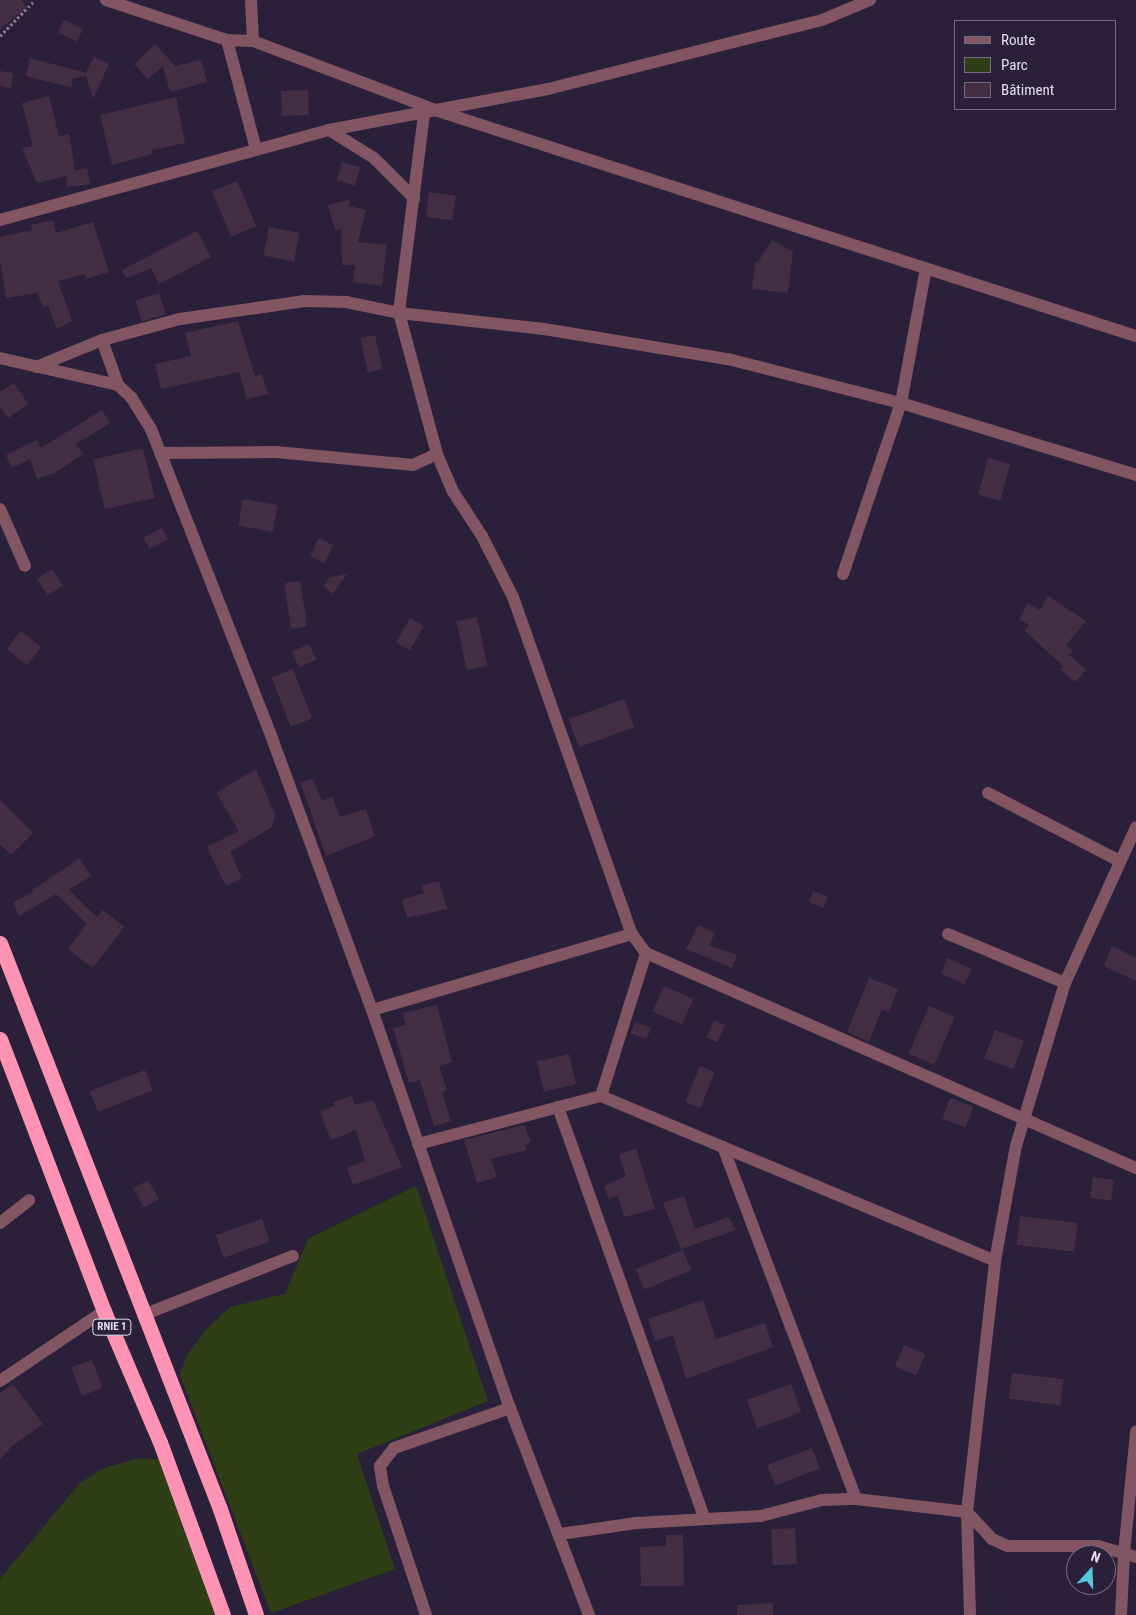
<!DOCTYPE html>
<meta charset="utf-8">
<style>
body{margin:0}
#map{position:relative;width:1136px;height:1615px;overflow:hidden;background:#2a203a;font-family:"Roboto Condensed",sans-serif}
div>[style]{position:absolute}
.green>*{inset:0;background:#2f3f15}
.building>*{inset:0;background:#442e44;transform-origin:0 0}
.path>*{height:3px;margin-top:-1.5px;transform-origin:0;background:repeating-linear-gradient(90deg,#82798f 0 2.5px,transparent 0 5px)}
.minor>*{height:12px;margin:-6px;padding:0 6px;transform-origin:6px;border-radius:6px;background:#815561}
.highway>*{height:15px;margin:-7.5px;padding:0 7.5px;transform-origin:7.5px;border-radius:7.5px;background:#fe93b3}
span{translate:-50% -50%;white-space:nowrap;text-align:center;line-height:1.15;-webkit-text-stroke:4.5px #2a203a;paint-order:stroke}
.shield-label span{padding:1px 4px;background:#2a203a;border:1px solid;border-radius:4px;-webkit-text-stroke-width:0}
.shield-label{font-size:11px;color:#e5def0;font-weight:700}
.legend{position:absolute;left:954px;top:20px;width:162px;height:90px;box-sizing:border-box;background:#2a203a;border:1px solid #756c83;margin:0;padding:6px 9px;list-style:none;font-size:15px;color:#e5def0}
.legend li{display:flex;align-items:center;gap:10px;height:25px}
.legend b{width:25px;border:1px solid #756c83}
.north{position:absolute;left:1066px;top:1545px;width:50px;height:50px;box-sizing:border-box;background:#2a203a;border:1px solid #756c83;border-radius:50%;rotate:20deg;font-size:14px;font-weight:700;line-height:20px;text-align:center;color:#e5def0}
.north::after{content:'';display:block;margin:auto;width:18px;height:22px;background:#53cadc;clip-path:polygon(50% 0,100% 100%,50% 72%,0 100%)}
</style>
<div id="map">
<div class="green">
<i style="clip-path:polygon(416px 1186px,488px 1401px,357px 1454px,395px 1569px,271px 1613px,180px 1375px,187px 1355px,206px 1330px,230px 1307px,285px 1294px,308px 1239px)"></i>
<i style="clip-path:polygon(140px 1458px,169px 1460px,230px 1615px,0 1615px,0 1579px,80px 1483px,104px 1468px)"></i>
</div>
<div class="building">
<i style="clip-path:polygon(0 0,21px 0,27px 7px,0 29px)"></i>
<i style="left:64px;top:20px;width:21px;height:14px;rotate:25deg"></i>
<i style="clip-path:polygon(155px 44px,175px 66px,201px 60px,207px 82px,170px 92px,163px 66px,148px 79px,134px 64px)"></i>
<i style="clip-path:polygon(94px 57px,109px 64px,93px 99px,86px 76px,71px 79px,73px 88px,26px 76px,30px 58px,86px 73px)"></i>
<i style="clip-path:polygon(0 71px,13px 73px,11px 88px,0 86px)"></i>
<i style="left:308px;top:90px;width:25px;height:27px;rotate:88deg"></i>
<i style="clip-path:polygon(49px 96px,59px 136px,69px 134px,75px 170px,87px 168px,90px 184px,67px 187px,66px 176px,37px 183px,22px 148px,33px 146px,22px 103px)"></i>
<i style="clip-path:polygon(176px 97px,185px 143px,151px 150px,152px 154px,112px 165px,100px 115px)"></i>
<i style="left:342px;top:162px;width:19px;height:19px;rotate:16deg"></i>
<i style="left:237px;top:181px;width:49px;height:27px;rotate:67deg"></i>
<i style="left:429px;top:192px;width:27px;height:25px;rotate:8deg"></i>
<i style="clip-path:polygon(351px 199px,349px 206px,366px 210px,358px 242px,387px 245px,382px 286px,353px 282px,355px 265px,342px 265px,341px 228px,335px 230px,328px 205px)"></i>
<i style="clip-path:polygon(53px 220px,56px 233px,93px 222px,109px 272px,86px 279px,85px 274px,58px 281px,72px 321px,57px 329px,48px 306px,44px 308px,37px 293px,6px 298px,0 260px,0 237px,32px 230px,31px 225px)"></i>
<i style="left:269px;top:227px;width:31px;height:29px;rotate:11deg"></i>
<i style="clip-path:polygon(197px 231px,211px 257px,159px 284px,151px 268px,126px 278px,122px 270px)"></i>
<i style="clip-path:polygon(772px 240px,793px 252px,788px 293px,752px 289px,755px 262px,758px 262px)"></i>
<i style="left:159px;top:293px;width:22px;height:25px;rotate:72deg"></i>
<i style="clip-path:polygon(238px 321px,255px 376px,262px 374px,268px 394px,247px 399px,239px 372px,161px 389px,155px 364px,191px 356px,185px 333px)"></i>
<i style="left:375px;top:335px;width:35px;height:15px;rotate:78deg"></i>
<i style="clip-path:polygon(14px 383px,28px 404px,8px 418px,0 406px,0 392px)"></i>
<i style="clip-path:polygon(102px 410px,110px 423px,76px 444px,83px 454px,55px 473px,37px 479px,30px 459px,12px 468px,6px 455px,37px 440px,41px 448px)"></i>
<i style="left:143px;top:448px;width:51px;height:51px;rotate:77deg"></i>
<i style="left:988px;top:458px;width:23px;height:38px;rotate:15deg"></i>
<i style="left:243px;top:499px;width:35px;height:27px;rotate:10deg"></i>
<i style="left:162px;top:528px;width:13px;height:21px;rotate:63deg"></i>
<i style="left:319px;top:538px;width:16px;height:20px;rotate:27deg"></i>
<i style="left:52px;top:569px;width:20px;height:18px;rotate:57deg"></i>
<i style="clip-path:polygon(347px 574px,333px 594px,323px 586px,330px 577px)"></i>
<i style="left:300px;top:581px;width:46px;height:16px;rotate:81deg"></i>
<i style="clip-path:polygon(1048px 596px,1086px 621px,1066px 645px,1073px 651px,1069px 655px,1086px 670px,1075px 682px,1060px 669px,1063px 666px,1024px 630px,1029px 625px,1019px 619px,1028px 603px,1040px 610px)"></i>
<i style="left:477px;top:617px;width:50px;height:21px;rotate:78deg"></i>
<i style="left:410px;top:618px;width:16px;height:28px;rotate:30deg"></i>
<i style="left:21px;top:631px;width:26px;height:23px;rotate:39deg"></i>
<i style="left:309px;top:644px;width:17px;height:19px;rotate:65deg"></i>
<i style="left:293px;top:669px;width:53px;height:23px;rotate:69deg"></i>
<i style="left:624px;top:699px;width:30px;height:59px;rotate:70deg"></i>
<i style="clip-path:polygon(256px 769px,275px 815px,272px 827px,230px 852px,242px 878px,226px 886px,207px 847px,239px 831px,216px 793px)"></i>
<i style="clip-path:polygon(313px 779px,322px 801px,332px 797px,340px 817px,366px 809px,375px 836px,326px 856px,300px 782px)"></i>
<i style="clip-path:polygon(0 800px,33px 833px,11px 855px,0 844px)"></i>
<i style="clip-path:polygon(80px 858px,91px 876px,69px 890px,97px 917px,103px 910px,124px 927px,93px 968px,68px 949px,87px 924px,56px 894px,19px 916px,13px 902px,33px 892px,32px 890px)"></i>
<i style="clip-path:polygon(439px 881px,447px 909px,407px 918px,402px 900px,424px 893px,422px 885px)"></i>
<i style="left:813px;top:891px;width:16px;height:12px;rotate:22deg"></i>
<i style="clip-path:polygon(698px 925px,715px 933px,709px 945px,737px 955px,732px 968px,686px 949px)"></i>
<i style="clip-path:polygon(1112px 946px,1136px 958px,1136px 981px,1104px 966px)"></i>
<i style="left:948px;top:958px;width:26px;height:17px;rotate:25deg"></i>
<i style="clip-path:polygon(869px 978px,898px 989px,889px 1012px,882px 1009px,869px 1042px,847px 1032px)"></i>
<i style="left:664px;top:986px;width:32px;height:28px;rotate:24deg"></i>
<i style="clip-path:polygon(437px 1005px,452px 1062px,439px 1066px,447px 1090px,442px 1092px,451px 1121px,434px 1126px,420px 1080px,409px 1083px,393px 1028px,406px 1025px,403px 1013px)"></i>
<i style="left:929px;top:1006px;width:28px;height:52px;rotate:23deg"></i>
<i style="left:714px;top:1020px;width:12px;height:19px;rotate:24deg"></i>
<i style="left:635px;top:1022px;width:17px;height:12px;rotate:21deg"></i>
<i style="left:995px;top:1030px;width:31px;height:30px;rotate:21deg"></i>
<i style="left:569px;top:1054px;width:31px;height:33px;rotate:77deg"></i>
<i style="left:700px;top:1066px;width:16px;height:39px;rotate:22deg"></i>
<i style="left:145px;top:1070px;width:22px;height:59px;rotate:69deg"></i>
<i style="clip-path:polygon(352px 1096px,355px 1105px,373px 1100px,402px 1167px,353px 1185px,347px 1168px,365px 1161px,356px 1130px,331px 1140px,320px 1112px,334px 1106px,333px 1102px)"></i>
<i style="left:950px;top:1098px;width:25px;height:22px;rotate:21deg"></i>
<i style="clip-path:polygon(524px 1125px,531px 1142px,525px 1146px,527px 1150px,491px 1159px,497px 1177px,477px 1183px,464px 1140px)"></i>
<i style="clip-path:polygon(636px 1148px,655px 1209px,624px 1217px,618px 1196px,609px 1199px,604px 1186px,626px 1176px,619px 1155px)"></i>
<i style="left:1093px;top:1177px;width:21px;height:21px;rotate:8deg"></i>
<i style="left:148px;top:1180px;width:22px;height:17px;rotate:60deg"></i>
<i style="clip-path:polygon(684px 1196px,695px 1229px,728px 1217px,736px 1230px,681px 1249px,663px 1203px)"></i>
<i style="left:1020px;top:1216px;width:58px;height:29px;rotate:7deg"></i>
<i style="left:262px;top:1219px;width:24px;height:49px;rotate:71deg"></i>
<i style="left:683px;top:1250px;width:22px;height:51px;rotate:68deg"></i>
<i style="clip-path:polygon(703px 1300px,716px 1339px,765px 1323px,773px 1347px,686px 1379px,673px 1335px,655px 1341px,648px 1319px)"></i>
<i style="left:904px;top:1345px;width:23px;height:23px;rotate:23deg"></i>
<i style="left:92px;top:1360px;width:30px;height:22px;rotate:70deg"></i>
<i style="left:1012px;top:1373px;width:52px;height:26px;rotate:7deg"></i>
<i style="clip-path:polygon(13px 1384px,43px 1424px,12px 1446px,0 1460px,0 1393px)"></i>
<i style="left:791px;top:1384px;width:30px;height:47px;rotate:70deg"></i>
<i style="left:812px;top:1448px;width:22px;height:48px;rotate:69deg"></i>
<i style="left:795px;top:1528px;width:36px;height:24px;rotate:87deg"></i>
<i style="clip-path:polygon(666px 1535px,683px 1535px,684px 1586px,641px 1586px,640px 1547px,666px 1546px)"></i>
<i style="clip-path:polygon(773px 1603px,773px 1615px,737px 1615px,737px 1605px)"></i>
</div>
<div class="path">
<i style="left:0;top:36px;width:50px;rotate:-45.8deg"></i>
</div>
<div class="minor">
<i style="left:106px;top:0;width:127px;rotate:18.3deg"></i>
<i style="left:227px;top:40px;width:26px;rotate:2deg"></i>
<i style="left:251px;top:0;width:41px;rotate:87.2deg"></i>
<i style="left:253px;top:41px;width:198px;rotate:20.7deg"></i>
<i style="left:438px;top:111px;width:733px;rotate:17.87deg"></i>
<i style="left:227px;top:40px;width:113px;rotate:75.1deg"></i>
<i style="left:424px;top:114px;width:201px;rotate:97.2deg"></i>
<i style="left:399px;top:313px;width:146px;rotate:74.9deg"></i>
<i style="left:437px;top:454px;width:39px;rotate:67deg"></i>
<i style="left:452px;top:490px;width:55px;rotate:56.9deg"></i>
<i style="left:482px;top:536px;width:68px;rotate:63.1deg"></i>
<i style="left:513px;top:597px;width:357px;rotate:70.6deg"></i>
<i style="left:632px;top:934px;width:24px;rotate:54deg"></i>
<i style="left:646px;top:953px;width:535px;rotate:23.69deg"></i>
<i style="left:329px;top:130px;width:53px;rotate:31.9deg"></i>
<i style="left:374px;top:158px;width:57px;rotate:45deg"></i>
<i style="left:0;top:220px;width:341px;rotate:-15.3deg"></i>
<i style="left:329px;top:130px;width:223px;rotate:-10.6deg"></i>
<i style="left:548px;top:89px;width:221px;rotate:-14.2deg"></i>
<i style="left:762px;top:35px;width:62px;rotate:-14deg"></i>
<i style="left:822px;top:20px;width:52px;rotate:-22.6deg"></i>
<i style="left:102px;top:340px;width:48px;rotate:70.4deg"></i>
<i style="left:0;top:358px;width:121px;rotate:12.9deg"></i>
<i style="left:118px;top:385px;width:18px;rotate:43deg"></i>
<i style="left:131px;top:397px;width:38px;rotate:58deg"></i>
<i style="left:151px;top:429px;width:335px;rotate:68.6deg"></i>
<i style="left:273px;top:741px;width:287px;rotate:69.8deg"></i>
<i style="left:372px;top:1010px;width:421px;rotate:70.9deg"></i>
<i style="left:510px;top:1408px;width:222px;rotate:69.1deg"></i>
<i style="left:36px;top:367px;width:71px;rotate:-22.2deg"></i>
<i style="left:102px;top:340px;width:81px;rotate:-15.1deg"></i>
<i style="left:180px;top:319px;width:126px;rotate:-8.2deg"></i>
<i style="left:305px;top:301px;width:41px;rotate:1.4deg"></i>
<i style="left:346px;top:302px;width:54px;rotate:11.7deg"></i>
<i style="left:399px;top:313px;width:146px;rotate:6.3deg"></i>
<i style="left:544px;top:329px;width:186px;rotate:9.3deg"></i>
<i style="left:728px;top:359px;width:179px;rotate:14.3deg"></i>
<i style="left:901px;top:403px;width:246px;rotate:17deg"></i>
<i style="left:160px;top:453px;width:116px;rotate:-0.5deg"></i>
<i style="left:276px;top:452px;width:138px;rotate:5.4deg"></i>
<i style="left:413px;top:465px;width:26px;rotate:-25deg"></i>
<i style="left:0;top:509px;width:62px;rotate:66.3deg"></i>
<i style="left:843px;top:574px;width:181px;rotate:-71.3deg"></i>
<i style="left:901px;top:403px;width:137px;rotate:-79.5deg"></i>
<i style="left:988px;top:793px;width:148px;rotate:27.3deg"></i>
<i style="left:948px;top:934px;width:127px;rotate:22.7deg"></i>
<i style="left:372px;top:1010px;width:271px;rotate:-16.3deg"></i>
<i style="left:601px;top:1096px;width:150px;rotate:-72.5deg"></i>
<i style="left:558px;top:1107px;width:436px;rotate:70.4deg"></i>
<i style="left:418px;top:1144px;width:189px;rotate:-14.7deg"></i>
<i style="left:601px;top:1096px;width:427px;rotate:22.7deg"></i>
<i style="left:723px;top:1147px;width:376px;rotate:69.3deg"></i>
<i style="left:0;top:1223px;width:37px;rotate:-38deg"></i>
<i style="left:143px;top:1315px;width:161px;rotate:-21.5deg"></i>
<i style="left:0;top:1381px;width:125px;rotate:-33.9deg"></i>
<i style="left:560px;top:1534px;width:77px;rotate:-8.2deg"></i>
<i style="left:636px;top:1523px;width:125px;rotate:-3.2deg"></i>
<i style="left:761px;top:1516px;width:63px;rotate:-14.7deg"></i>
<i style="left:822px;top:1500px;width:34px;rotate:-2deg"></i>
<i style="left:856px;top:1499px;width:112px;rotate:6.7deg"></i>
<i style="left:967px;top:1512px;width:37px;rotate:47deg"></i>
<i style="left:992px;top:1539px;width:17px;rotate:24deg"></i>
<i style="left:1008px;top:1546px;width:90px"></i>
<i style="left:1098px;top:1546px;width:40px;rotate:16deg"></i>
<i style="left:426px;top:1615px;width:136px;rotate:-108.4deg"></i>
<i style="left:383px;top:1486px;width:20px;rotate:-99deg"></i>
<i style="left:380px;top:1466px;width:23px;rotate:-52deg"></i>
<i style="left:394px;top:1448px;width:123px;rotate:-19deg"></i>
<i style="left:970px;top:1615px;width:103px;rotate:-91.7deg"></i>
<i style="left:967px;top:1512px;width:253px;rotate:-83.6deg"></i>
<i style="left:995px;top:1261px;width:117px;rotate:-79.7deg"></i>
<i style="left:1016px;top:1146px;width:170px;rotate:-73.3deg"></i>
<i style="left:1065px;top:983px;width:171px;rotate:-65.5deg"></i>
<i style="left:1121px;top:1615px;width:62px;rotate:-87.2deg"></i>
<i style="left:1124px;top:1553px;width:122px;rotate:-84.3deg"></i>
</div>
<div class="highway">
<i style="left:0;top:943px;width:607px;rotate:68.76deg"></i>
<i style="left:220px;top:1509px;width:112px;rotate:71.2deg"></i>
<i style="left:0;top:1039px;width:291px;rotate:69.1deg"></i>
<i style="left:104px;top:1311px;width:142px;rotate:66.9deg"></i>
<i style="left:160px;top:1442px;width:184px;rotate:70deg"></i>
</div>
<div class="shield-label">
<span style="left:112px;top:1327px">RNIE 1</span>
</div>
<ul class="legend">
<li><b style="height:6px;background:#815561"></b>Route</li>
<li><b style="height:14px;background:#2f3f15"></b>Parc</li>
<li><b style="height:14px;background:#442e44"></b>Bâtiment</li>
</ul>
<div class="north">N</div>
</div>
